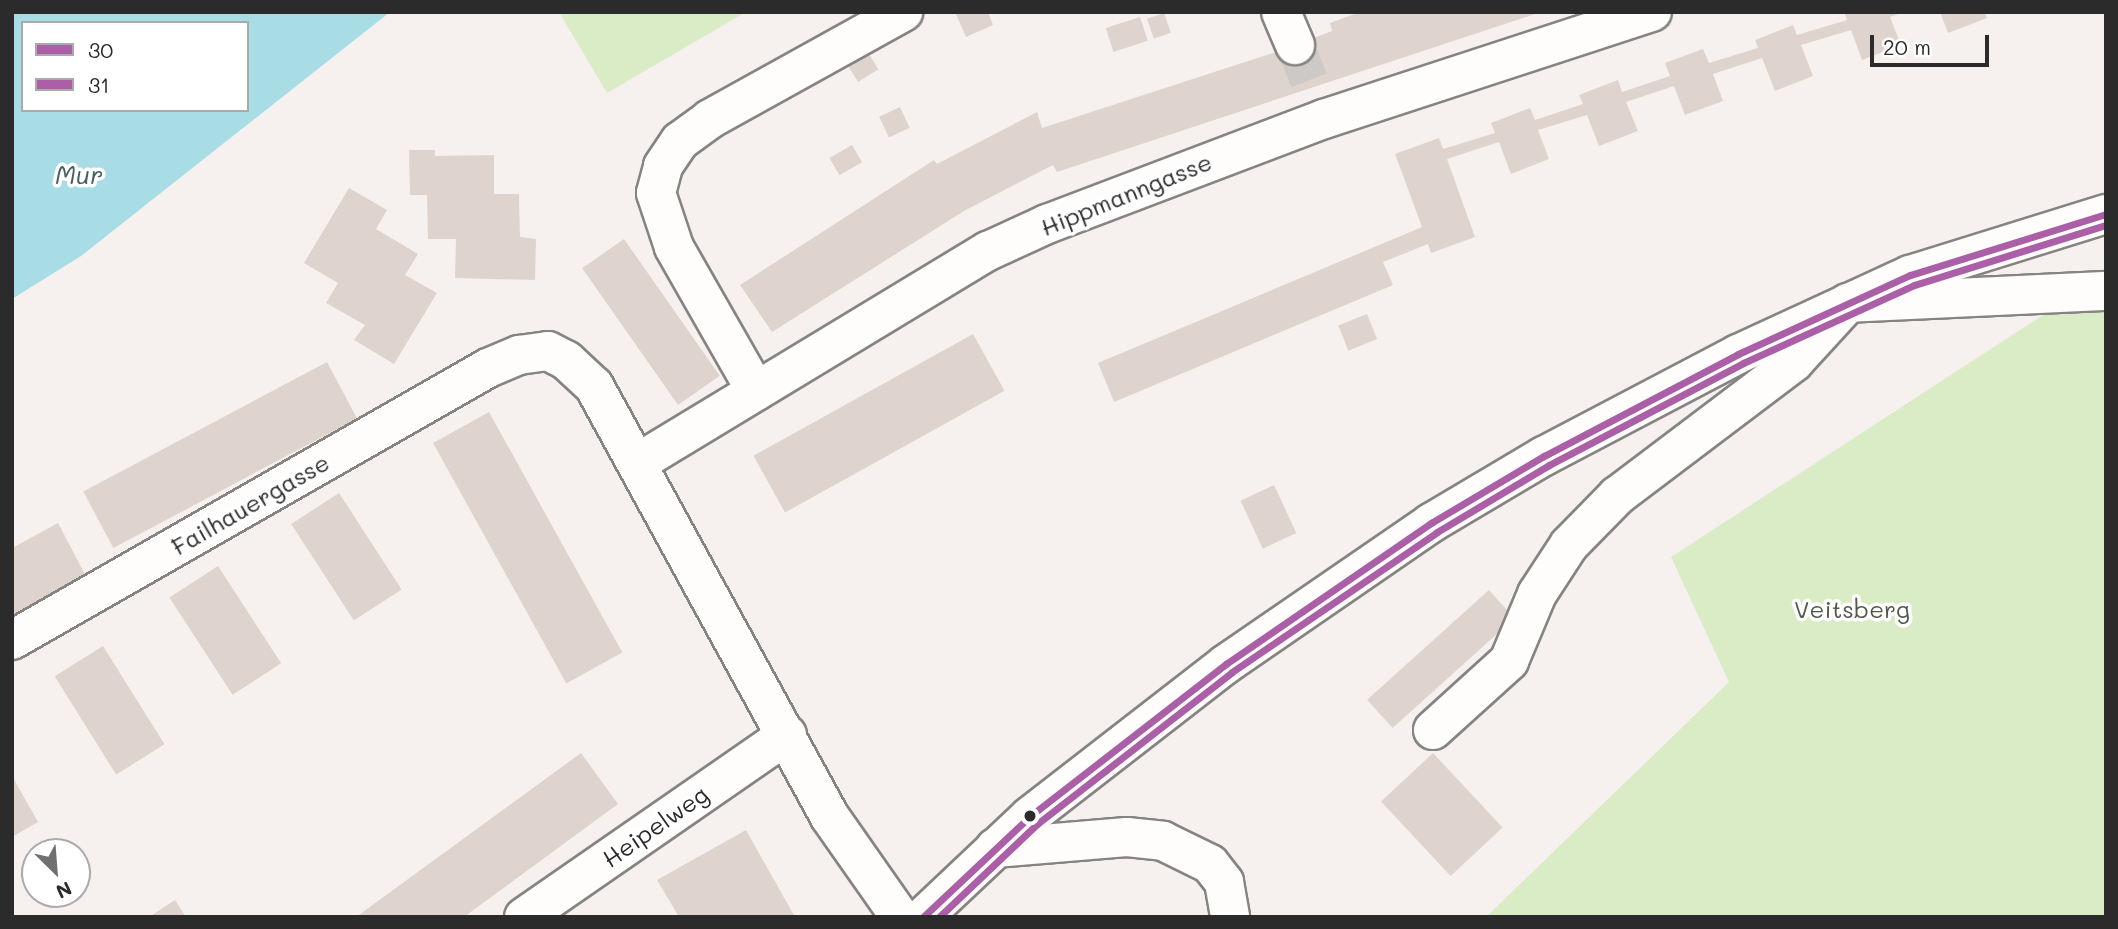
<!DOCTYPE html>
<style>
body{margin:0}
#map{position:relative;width:2118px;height:929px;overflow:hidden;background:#f6f1ee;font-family:Mali,sans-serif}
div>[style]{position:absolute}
.green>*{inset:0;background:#d9ecc5}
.water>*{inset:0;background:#a8dde6}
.building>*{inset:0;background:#dfd4cd;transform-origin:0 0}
.minor-tunnel>*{height:38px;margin-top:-19px;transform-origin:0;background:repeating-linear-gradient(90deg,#cdc9c7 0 38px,transparent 0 57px)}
.roads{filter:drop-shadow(2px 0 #868483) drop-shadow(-2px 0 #868483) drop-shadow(0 2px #868483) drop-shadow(0 -2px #868483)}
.minor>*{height:38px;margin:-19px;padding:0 19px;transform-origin:19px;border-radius:19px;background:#fefdfc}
.major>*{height:38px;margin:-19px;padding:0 19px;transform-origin:19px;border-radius:19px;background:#fefdfc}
.bus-1>*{height:7px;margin:-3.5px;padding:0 3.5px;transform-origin:3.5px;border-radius:3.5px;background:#aa5fa6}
.bus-2>*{height:7px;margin:-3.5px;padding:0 3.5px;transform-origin:3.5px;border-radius:3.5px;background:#aa5fa6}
.dots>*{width:19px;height:19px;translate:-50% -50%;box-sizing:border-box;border:4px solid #fff;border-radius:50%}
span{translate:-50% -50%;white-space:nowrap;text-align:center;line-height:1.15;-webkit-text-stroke:7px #fff;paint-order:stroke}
.street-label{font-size:24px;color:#2b2b2b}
.park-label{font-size:24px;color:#505a49}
.water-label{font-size:26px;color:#465e62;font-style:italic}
.frame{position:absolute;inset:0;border:14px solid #2b2b2b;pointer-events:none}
.legend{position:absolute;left:21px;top:21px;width:228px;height:91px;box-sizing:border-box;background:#fff;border:2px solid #aaa;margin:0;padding:9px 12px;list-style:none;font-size:21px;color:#2b2b2b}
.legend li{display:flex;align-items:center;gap:14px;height:35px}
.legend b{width:35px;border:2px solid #aaa}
.north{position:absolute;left:21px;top:838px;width:70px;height:70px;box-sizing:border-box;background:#fff;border:2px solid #aaa;border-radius:50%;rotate:155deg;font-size:19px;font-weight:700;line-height:28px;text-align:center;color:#2b2b2b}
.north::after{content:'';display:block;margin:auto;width:24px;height:32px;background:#72706f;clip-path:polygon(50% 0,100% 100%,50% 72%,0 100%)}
.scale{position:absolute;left:1870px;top:35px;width:119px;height:32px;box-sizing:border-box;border:4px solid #2b2b2b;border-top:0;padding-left:9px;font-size:21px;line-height:24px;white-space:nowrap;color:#2b2b2b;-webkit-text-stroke:5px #fff;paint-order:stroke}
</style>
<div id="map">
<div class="green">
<i style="clip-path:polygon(559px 12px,746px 12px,607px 93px)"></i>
<i style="clip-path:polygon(2106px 274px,2106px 917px,1486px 917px,1729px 682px,1671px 557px)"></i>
</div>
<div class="water">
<i style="clip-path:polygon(evenodd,12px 12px,390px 12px,81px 256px,12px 299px,12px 12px,23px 23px,247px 23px,247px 110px,23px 110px,23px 23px)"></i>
</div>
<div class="building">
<i style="clip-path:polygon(955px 12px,988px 12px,993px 25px,966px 37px)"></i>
<i style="clip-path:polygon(1360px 12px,1538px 13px,1057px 172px,1053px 165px,964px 211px,772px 332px,740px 285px,934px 160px,937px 164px,1037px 112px,1042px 128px,1285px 49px,1332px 31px,1330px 23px)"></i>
<i style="clip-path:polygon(1844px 12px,1903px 12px,1890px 17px,1901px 45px,1862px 60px,1851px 30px,1801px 45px,1813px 76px,1775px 91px,1762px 58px,1713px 74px,1723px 101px,1685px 115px,1674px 86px,1626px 102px,1638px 131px,1599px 146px,1587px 115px,1538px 130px,1549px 159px,1511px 174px,1499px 142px,1447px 159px,1475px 237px,1431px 253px,1428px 244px,1383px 262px,1393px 285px,1114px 402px,1098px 363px,1422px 227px,1395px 154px,1439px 138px,1443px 149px,1495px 133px,1491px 123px,1530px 108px,1535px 120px,1583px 104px,1579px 95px,1618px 80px,1622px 92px,1670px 76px,1665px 63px,1703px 49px,1709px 63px,1758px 48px,1755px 40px,1793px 25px,1797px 35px,1847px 20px)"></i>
<i style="clip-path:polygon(1940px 12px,1984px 12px,1987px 18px,1948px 33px)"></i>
<i style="left:1164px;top:13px;width:21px;height:18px;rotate:71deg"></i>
<i style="left:1140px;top:17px;width:25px;height:36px;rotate:72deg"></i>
<i style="left:862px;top:43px;width:31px;height:24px;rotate:58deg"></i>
<i style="left:900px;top:107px;width:23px;height:23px;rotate:65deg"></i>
<i style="left:852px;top:145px;width:20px;height:26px;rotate:60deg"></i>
<i style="clip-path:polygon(409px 150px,435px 150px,435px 156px,494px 155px,494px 194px,519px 194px,520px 237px,536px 239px,535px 280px,455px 278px,456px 239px,428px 239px,427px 195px,410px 195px)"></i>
<i style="clip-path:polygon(349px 188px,387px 210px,376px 229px,418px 254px,405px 275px,437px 293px,394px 364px,354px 340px,365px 325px,326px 303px,338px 283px,304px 263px)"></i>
<i style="left:624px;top:239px;width:167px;height:51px;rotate:55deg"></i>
<i style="left:1367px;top:314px;width:27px;height:31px;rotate:68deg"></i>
<i style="left:973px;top:334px;width:65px;height:251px;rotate:61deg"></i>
<i style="left:327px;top:362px;width:64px;height:276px;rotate:62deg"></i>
<i style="left:489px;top:412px;width:275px;height:64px;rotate:61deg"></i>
<i style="left:1274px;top:485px;width:53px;height:37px;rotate:65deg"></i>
<i style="left:339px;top:493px;width:115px;height:57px;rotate:57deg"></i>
<i style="clip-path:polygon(58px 523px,88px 580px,12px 620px,12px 548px)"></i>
<i style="left:218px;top:566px;width:116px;height:58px;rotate:57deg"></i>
<i style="left:1489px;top:590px;width:38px;height:164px;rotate:48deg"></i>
<i style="left:103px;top:646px;width:116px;height:57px;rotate:58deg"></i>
<i style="clip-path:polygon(581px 753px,618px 804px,464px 917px,356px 917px)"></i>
<i style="left:1433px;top:753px;width:102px;height:71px;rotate:47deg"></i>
<i style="clip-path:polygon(12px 776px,38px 822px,12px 837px)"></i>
<i style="clip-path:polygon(746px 830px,795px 917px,679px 917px,657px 880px)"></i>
<i style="clip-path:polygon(175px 900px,186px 917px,149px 917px)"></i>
</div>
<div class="minor-tunnel">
<i style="left:1295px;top:45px;width:46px;rotate:68.4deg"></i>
</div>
<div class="roads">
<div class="minor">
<i style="left:1281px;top:12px;width:36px;rotate:67deg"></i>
<i style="left:756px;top:391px;width:166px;rotate:-119.7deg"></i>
<i style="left:674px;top:247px;width:57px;rotate:-108.4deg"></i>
<i style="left:656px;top:193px;width:28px;rotate:-75deg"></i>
<i style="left:663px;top:166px;width:30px;rotate:-56deg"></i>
<i style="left:680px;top:141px;width:37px;rotate:-36deg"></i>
<i style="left:710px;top:119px;width:221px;rotate:-29deg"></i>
<i style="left:639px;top:462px;width:408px;rotate:-31.2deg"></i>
<i style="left:988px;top:251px;width:65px;rotate:-24.6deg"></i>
<i style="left:1047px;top:224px;width:296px;rotate:-20.8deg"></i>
<i style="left:1324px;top:119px;width:345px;rotate:-18.1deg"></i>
<i style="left:12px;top:640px;width:548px;rotate:-29.74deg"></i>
<i style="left:488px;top:368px;width:34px;rotate:-23deg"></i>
<i style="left:519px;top:355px;width:29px;rotate:-8deg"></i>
<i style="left:548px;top:351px;width:20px;rotate:27deg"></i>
<i style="left:566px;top:360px;width:38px;rotate:43deg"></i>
<i style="left:594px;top:386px;width:491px;rotate:61.3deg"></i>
<i style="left:830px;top:817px;width:122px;rotate:55deg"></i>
<i style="left:1433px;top:730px;width:103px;rotate:-42.2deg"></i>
<i style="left:1509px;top:661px;width:73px;rotate:-67.3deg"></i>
<i style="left:1537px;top:594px;width:59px;rotate:-56.9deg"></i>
<i style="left:1569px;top:545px;width:69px;rotate:-45.6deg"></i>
<i style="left:1617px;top:496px;width:222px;rotate:-37.1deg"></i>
<i style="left:1794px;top:362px;width:80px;rotate:-47.5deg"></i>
<i style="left:1848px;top:303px;width:258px;rotate:-2.7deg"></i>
<i style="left:995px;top:848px;width:132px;rotate:-4.8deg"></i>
<i style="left:1127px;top:837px;width:36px;rotate:6deg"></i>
<i style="left:1163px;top:841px;width:52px;rotate:26.1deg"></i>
<i style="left:1210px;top:864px;width:23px;rotate:52deg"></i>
<i style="left:1224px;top:882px;width:36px;rotate:80deg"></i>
<i style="left:524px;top:917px;width:320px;rotate:-34.7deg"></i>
</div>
<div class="major">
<i style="left:923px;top:917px;width:147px;rotate:-43.3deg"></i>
<i style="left:1030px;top:816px;width:248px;rotate:-37.8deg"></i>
<i style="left:1226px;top:664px;width:249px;rotate:-34.5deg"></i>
<i style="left:1431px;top:523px;width:131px;rotate:-30.7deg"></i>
<i style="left:1544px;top:456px;width:219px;rotate:-27.7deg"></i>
<i style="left:1738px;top:354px;width:189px;rotate:-24.7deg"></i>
<i style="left:1910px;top:275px;width:205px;rotate:-17.3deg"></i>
</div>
</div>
<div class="bus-1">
<i style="left:923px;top:917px;width:147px;rotate:-43.3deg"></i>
<i style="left:1030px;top:816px;width:248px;rotate:-37.8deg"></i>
<i style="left:1226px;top:664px;width:249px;rotate:-34.5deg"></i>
<i style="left:1431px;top:523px;width:131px;rotate:-30.7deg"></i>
<i style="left:1544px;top:456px;width:219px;rotate:-27.7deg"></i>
<i style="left:1738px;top:354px;width:189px;rotate:-24.7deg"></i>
<i style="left:1910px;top:275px;width:205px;rotate:-17.3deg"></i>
</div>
<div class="bus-2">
<i style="left:939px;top:917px;width:135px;rotate:-43.5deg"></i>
<i style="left:1037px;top:824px;width:247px;rotate:-37.9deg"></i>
<i style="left:1232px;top:672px;width:248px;rotate:-34.3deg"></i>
<i style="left:1437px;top:532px;width:131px;rotate:-30.9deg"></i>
<i style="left:1549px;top:465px;width:219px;rotate:-27.7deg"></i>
<i style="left:1743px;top:363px;width:188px;rotate:-24.5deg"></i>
<i style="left:1914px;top:285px;width:201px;rotate:-17.4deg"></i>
</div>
<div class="dots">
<i style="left:1030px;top:816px;background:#2b2b2b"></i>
</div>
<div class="street-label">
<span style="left:1126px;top:194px;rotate:-22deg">Hippmanngasse</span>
<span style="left:250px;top:504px;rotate:-30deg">Failhauergasse</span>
<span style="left:655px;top:826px;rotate:-35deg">Heipelweg</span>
</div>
<div class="park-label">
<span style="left:1852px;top:609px">Veitsberg</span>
</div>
<div class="water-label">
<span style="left:79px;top:175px">Mur</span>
</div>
<div class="frame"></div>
<ul class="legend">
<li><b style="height:9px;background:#aa5fa6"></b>30</li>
<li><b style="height:9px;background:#aa5fa6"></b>31</li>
</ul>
<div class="north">N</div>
<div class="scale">20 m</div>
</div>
